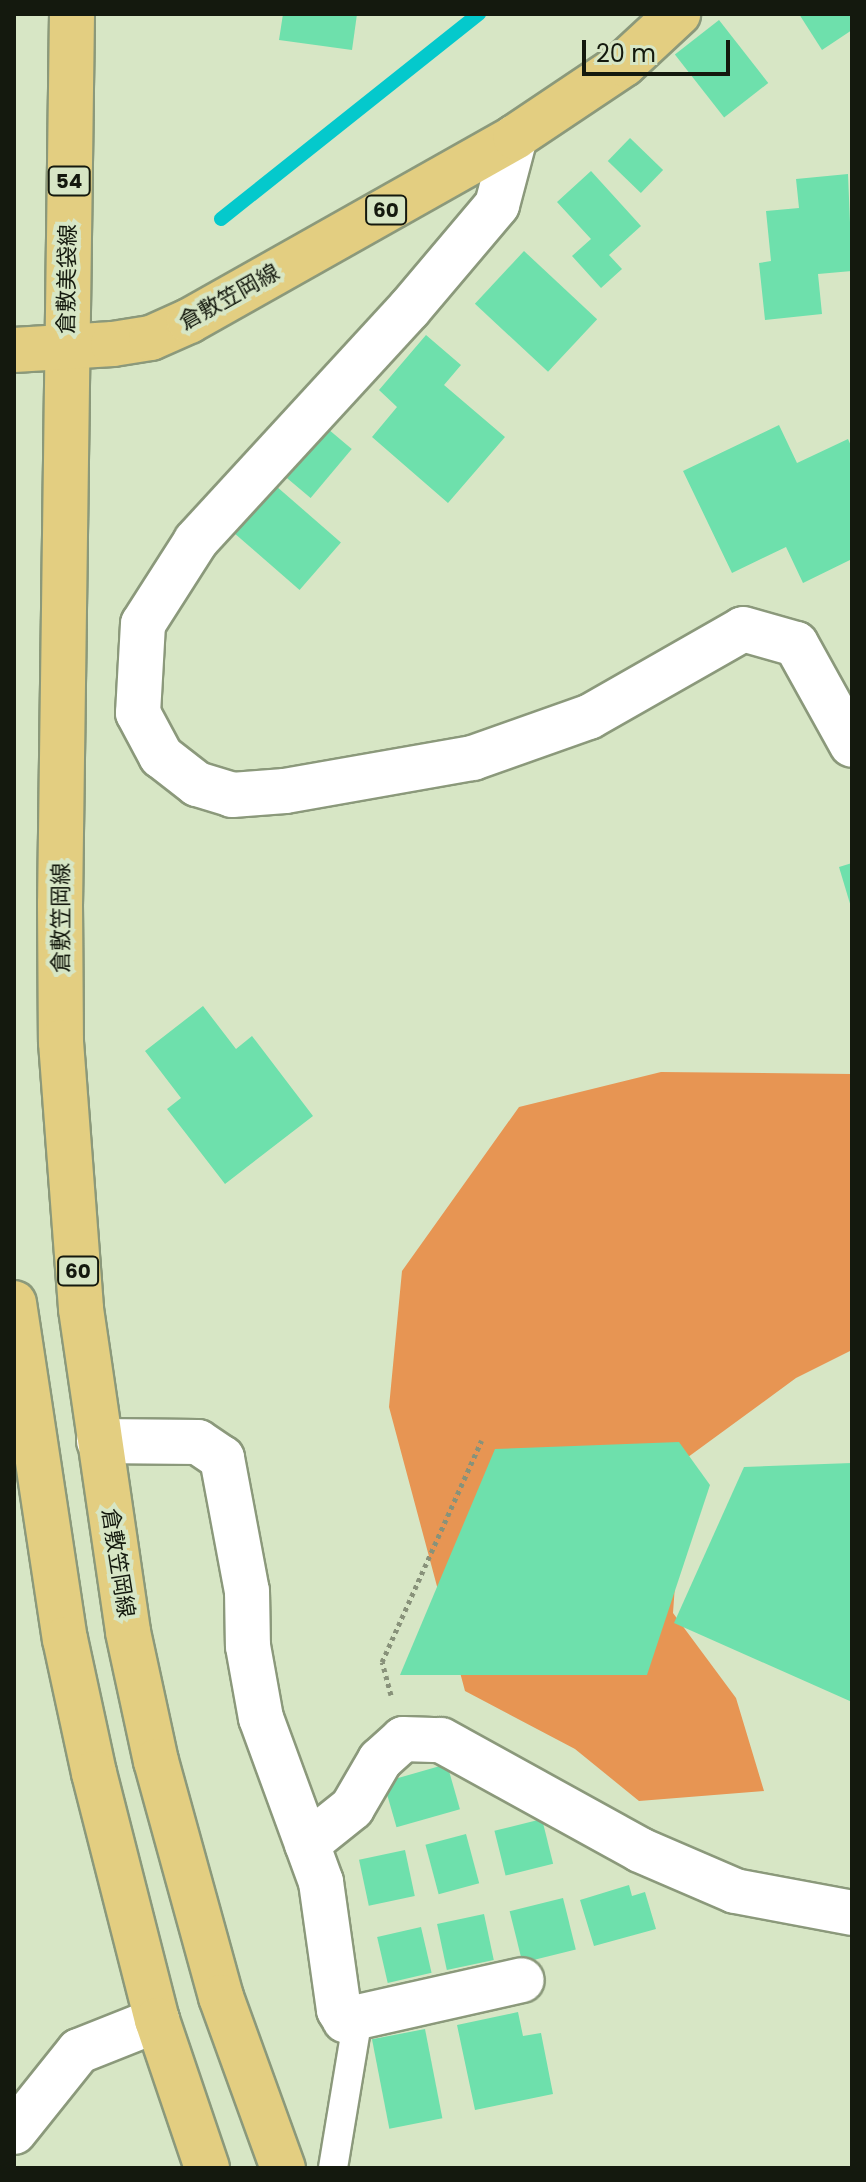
<!DOCTYPE html>
<meta charset="utf-8">
<style>
body{margin:0}
#map{position:relative;width:866px;height:2182px;overflow:hidden;background:#d7e6c5;font-family:Poppins,"Noto Sans JP",sans-serif}
div>[style]{position:absolute}
.forest>*{inset:0;background:#e79553}
.stream>*{height:14px;margin:-7px;padding:0 7px;transform-origin:7px;border-radius:7px;background:#04c9cc}
.building>*{inset:0;background:#6ee0ac;transform-origin:0 0}
.path>*{height:5px;margin-top:-2.5px;transform-origin:0;background:repeating-linear-gradient(90deg,#88927a 0 4px,transparent 0 8px)}
.roads{filter:drop-shadow(2px 0 #8b997b) drop-shadow(-2px 0 #8b997b) drop-shadow(0 2px #8b997b) drop-shadow(0 -2px #8b997b)}
.lane>*{height:28px;margin:-14px;padding:0 14px;transform-origin:14px;border-radius:14px;background:#fff}
.street>*{height:44px;margin:-22px;padding:0 22px;transform-origin:22px;border-radius:22px;background:#fff}
.primary>*{height:44px;margin:-22px;padding:0 22px;transform-origin:22px;border-radius:22px;background:#e3ce81}
span{translate:-50% -50%;white-space:nowrap;text-align:center;line-height:1.15;-webkit-text-stroke:8px #d7e6c5;paint-order:stroke}
.shield-label span{padding:2px 6px;background:#d7e6c5;border:2px solid;border-radius:6px;-webkit-text-stroke-width:0}
.shield-label{font-size:20px;color:#14190e;font-weight:700}
.street-label{font-size:22px;color:#14190e}
.frame{position:absolute;inset:0;border:16px solid #14190e;pointer-events:none}
.scale{position:absolute;left:582px;top:40px;width:148px;height:36px;box-sizing:border-box;border:4px solid #14190e;border-top:0;padding-left:10px;font-size:24px;line-height:28px;white-space:nowrap;color:#14190e;-webkit-text-stroke:6px #d7e6c5;paint-order:stroke}
</style>
<div id="map">
<div class="forest">
<i style="clip-path:polygon(661px 1072px,852px 1074px,852px 1350px,796px 1378px,684px 1460px,673px 1613px,736px 1698px,764px 1791px,639px 1801px,575px 1749px,465px 1691px,389px 1407px,402px 1271px,519px 1107px)"></i>
</div>
<div class="stream">
<i style="left:221px;top:219px;width:330px;rotate:-38.5deg"></i>
</div>
<div class="building">
<i style="clip-path:polygon(283px 14px,357px 14px,352px 50px,279px 40px)"></i>
<i style="clip-path:polygon(799px 14px,852px 14px,852px 30px,822px 50px)"></i>
<i style="left:719px;top:20px;width:80px;height:56px;rotate:52deg"></i>
<i style="left:630px;top:138px;width:46px;height:32px;rotate:44deg"></i>
<i style="clip-path:polygon(591px 171px,641px 226px,609px 255px,622px 269px,601px 288px,572px 256px,591px 239px,557px 202px)"></i>
<i style="clip-path:polygon(848px 174px,852px 271px,818px 274px,822px 314px,765px 320px,759px 263px,771px 261px,766px 211px,799px 208px,796px 179px)"></i>
<i style="left:524px;top:251px;width:100px;height:72px;rotate:43deg"></i>
<i style="clip-path:polygon(426px 335px,461px 365px,444px 385px,505px 437px,448px 503px,372px 437px,397px 407px,379px 390px)"></i>
<i style="clip-path:polygon(779px 425px,797px 463px,848px 439px,852px 448px,852px 559px,803px 583px,786px 547px,732px 573px,683px 471px)"></i>
<i style="left:328px;top:429px;width:31px;height:64px;rotate:40deg"></i>
<i style="left:276px;top:486px;width:86px;height:63px;rotate:41deg"></i>
<i style="clip-path:polygon(852px 863px,852px 907px,851px 907px,839px 867px)"></i>
<i style="clip-path:polygon(203px 1006px,236px 1049px,252px 1036px,313px 1116px,225px 1184px,167px 1109px,181px 1098px,145px 1051px)"></i>
<i style="clip-path:polygon(679px 1442px,710px 1485px,647px 1675px,400px 1675px,495px 1449px)"></i>
<i style="clip-path:polygon(852px 1463px,852px 1702px,674px 1623px,744px 1467px)"></i>
<i style="left:447px;top:1764px;width:47px;height:66px;rotate:74deg"></i>
<i style="left:542px;top:1819px;width:46px;height:49px;rotate:76deg"></i>
<i style="left:466px;top:1834px;width:51px;height:42px;rotate:75deg"></i>
<i style="left:405px;top:1850px;width:47px;height:47px;rotate:78deg"></i>
<i style="clip-path:polygon(629px 1885px,632px 1896px,645px 1892px,656px 1929px,594px 1946px,580px 1900px)"></i>
<i style="left:563px;top:1898px;width:53px;height:55px;rotate:76deg"></i>
<i style="left:484px;top:1914px;width:47px;height:48px;rotate:78deg"></i>
<i style="left:421px;top:1927px;width:47px;height:45px;rotate:77deg"></i>
<i style="clip-path:polygon(518px 2012px,523px 2036px,541px 2033px,553px 2094px,475px 2110px,457px 2025px)"></i>
<i style="left:425px;top:2029px;width:91px;height:54px;rotate:79deg"></i>
</div>
<div class="path">
<i style="left:391px;top:1695px;width:34px;rotate:-105deg"></i>
<i style="left:382px;top:1662px;width:243px;rotate:-65.8deg"></i>
</div>
<div class="roads">
<div class="lane">
<i style="left:333px;top:2168px;width:153px;rotate:-80.6deg"></i>
</div>
<div class="street">
<i style="left:515px;top:137px;width:70px;rotate:104.8deg"></i>
<i style="left:497px;top:205px;width:136px;rotate:130.2deg"></i>
<i style="left:409px;top:309px;width:315px;rotate:132.6deg"></i>
<i style="left:196px;top:541px;width:98px;rotate:122.6deg"></i>
<i style="left:143px;top:624px;width:89px;rotate:93.2deg"></i>
<i style="left:138px;top:713px;width:49px;rotate:61.9deg"></i>
<i style="left:161px;top:756px;width:46px;rotate:37.9deg"></i>
<i style="left:197px;top:784px;width:37px;rotate:17deg"></i>
<i style="left:232px;top:795px;width:53px;rotate:-4.3deg"></i>
<i style="left:285px;top:791px;width:191px;rotate:-10deg"></i>
<i style="left:473px;top:758px;width:123px;rotate:-19.5deg"></i>
<i style="left:589px;top:717px;width:177px;rotate:-29.7deg"></i>
<i style="left:743px;top:629px;width:55px;rotate:15.8deg"></i>
<i style="left:796px;top:644px;width:115px;rotate:61deg"></i>
<i style="left:99px;top:1441px;width:99px;rotate:0.6deg"></i>
<i style="left:198px;top:1442px;width:29px;rotate:34deg"></i>
<i style="left:222px;top:1458px;width:135px;rotate:79.4deg"></i>
<i style="left:247px;top:1591px;width:55px;rotate:89deg"></i>
<i style="left:248px;top:1646px;width:73px;rotate:79.8deg"></i>
<i style="left:261px;top:1718px;width:175px;rotate:69.9deg"></i>
<i style="left:321px;top:1882px;width:129px;rotate:82deg"></i>
<i style="left:339px;top:2010px;width:12px;rotate:59deg"></i>
<i style="left:345px;top:2020px;width:181px;rotate:-12.7deg"></i>
<i style="left:307px;top:1844px;width:58px;rotate:-38.7deg"></i>
<i style="left:352px;top:1808px;width:56px;rotate:-59.7deg"></i>
<i style="left:380px;top:1760px;width:31px;rotate:-42deg"></i>
<i style="left:403px;top:1739px;width:38px;rotate:2deg"></i>
<i style="left:441px;top:1740px;width:227px;rotate:28.9deg"></i>
<i style="left:640px;top:1850px;width:103px;rotate:23.3deg"></i>
<i style="left:735px;top:1891px;width:119px;rotate:10.6deg"></i>
<i style="left:14px;top:2132px;width:104px;rotate:-51.3deg"></i>
<i style="left:79px;top:2051px;width:84px;rotate:-21.7deg"></i>
</div>
<div class="primary">
<i style="left:72px;top:14px;width:890px;rotate:90.77deg"></i>
<i style="left:60px;top:904px;width:138px;rotate:89.6deg"></i>
<i style="left:61px;top:1042px;width:268px;rotate:85.7deg"></i>
<i style="left:81px;top:1309px;width:326px;rotate:81.7deg"></i>
<i style="left:128px;top:1632px;width:132px;rotate:77.8deg"></i>
<i style="left:156px;top:1761px;width:245px;rotate:74.6deg"></i>
<i style="left:221px;top:1997px;width:182px;rotate:70.1deg"></i>
<i style="left:14px;top:350px;width:99px;rotate:-3.5deg"></i>
<i style="left:113px;top:344px;width:38px;rotate:-9deg"></i>
<i style="left:151px;top:338px;width:42px;rotate:-24.1deg"></i>
<i style="left:189px;top:321px;width:374px;rotate:-29.4deg"></i>
<i style="left:515px;top:137px;width:131px;rotate:-33.8deg"></i>
<i style="left:624px;top:64px;width:74px;rotate:-42.8deg"></i>
<i style="left:14px;top:1303px;width:340px;rotate:81.4deg"></i>
<i style="left:65px;top:1639px;width:137px;rotate:77.8deg"></i>
<i style="left:94px;top:1773px;width:255px;rotate:75.7deg"></i>
<i style="left:157px;top:2020px;width:156px;rotate:71.3deg"></i>
</div>
</div>
<div class="shield-label">
<span style="left:69px;top:181px">54</span>
<span style="left:386px;top:210px">60</span>
<span style="left:78px;top:1271px">60</span>
</div>
<div class="street-label">
<span style="left:67px;top:279px;rotate:-89deg">倉敷美袋線</span>
<span style="left:229px;top:297px;rotate:-29deg">倉敷笠岡線</span>
<span style="left:61px;top:918px;rotate:-90deg">倉敷笠岡線</span>
<span style="left:118px;top:1563px;rotate:81deg">倉敷笠岡線</span>
</div>
<div class="frame"></div>
<div class="scale">20 m</div>
</div>
